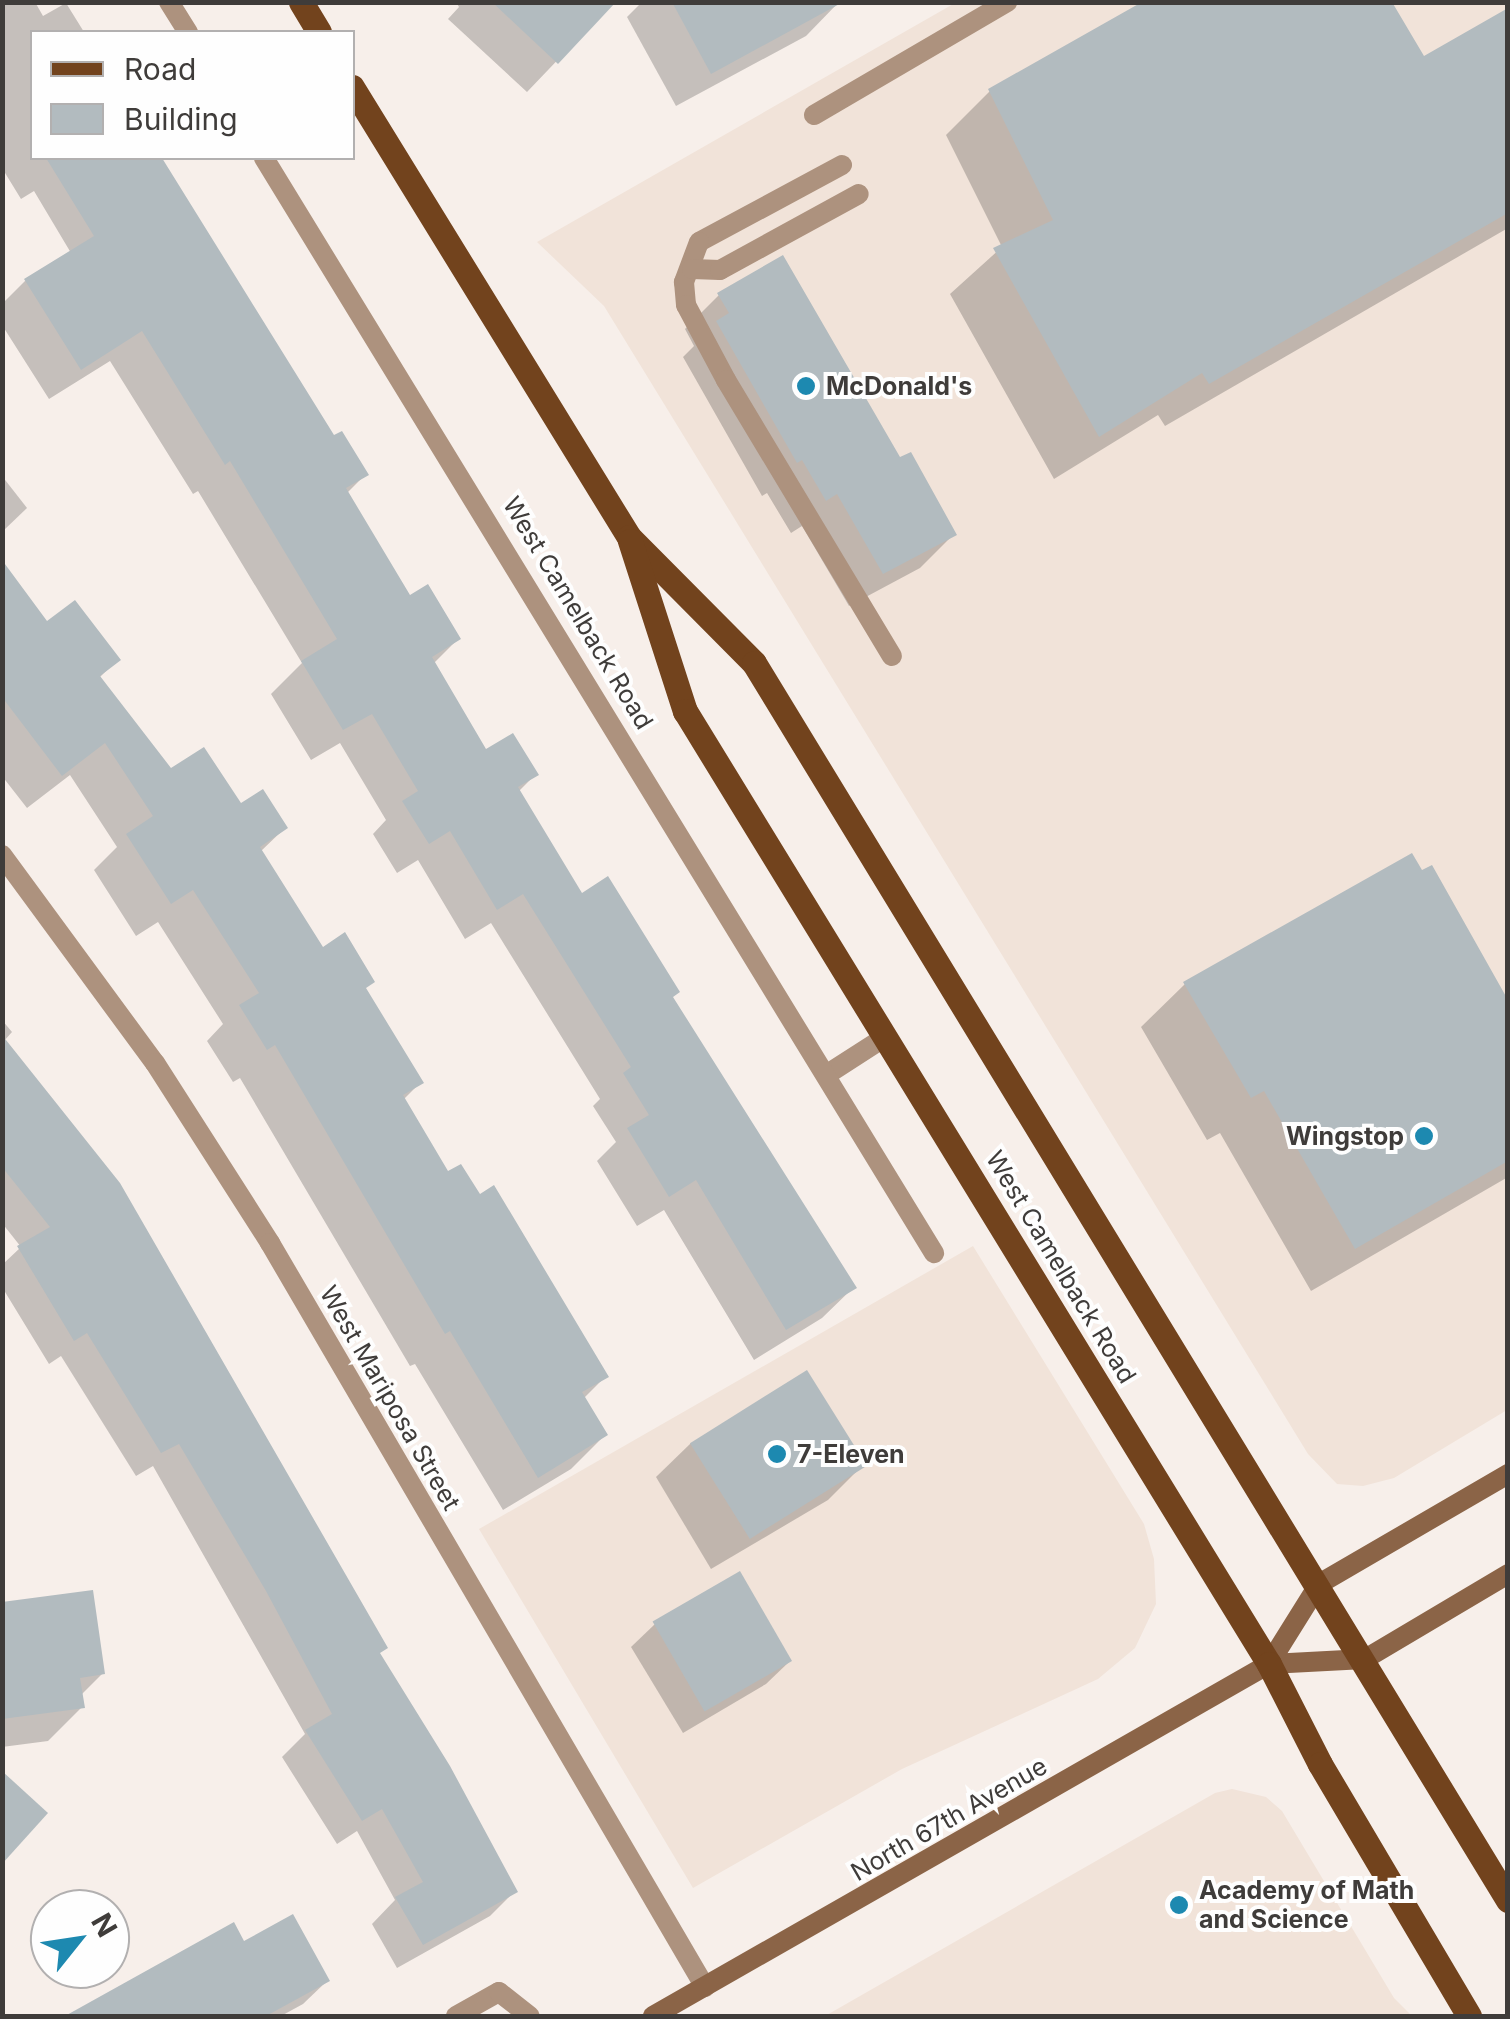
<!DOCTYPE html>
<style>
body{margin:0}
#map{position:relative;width:1510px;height:2019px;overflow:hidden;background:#f7efea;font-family:Inter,sans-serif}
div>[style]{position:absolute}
.built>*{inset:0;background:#f1e3d9}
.shadow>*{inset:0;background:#0003}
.building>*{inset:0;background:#b2bbbf;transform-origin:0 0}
.lane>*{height:20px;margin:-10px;padding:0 10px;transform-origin:10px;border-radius:10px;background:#ad927e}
.street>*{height:20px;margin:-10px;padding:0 10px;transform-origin:10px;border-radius:10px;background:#ad927e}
.secondary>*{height:20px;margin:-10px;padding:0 10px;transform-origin:10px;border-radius:10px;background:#8b6447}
.primary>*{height:25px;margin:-12.5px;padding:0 12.5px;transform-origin:12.5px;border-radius:12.5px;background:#72431d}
.dots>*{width:28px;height:28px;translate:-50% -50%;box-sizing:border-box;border:5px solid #fefefe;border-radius:50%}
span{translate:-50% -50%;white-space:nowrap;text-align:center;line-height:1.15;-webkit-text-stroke:8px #fefefe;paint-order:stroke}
.poi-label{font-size:25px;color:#3f3c3a;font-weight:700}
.left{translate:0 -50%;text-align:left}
.right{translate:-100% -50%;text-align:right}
.street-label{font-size:25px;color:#3f3c3a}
.frame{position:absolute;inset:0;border:5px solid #3f3c3a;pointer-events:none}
.legend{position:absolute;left:30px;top:30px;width:325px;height:130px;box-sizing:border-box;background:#fefefe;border:2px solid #b2b0b0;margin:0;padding:12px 18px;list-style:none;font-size:30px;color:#3f3c3a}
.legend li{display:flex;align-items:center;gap:20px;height:50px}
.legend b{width:50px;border:2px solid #b2b0b0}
.north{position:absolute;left:30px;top:1889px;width:100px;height:100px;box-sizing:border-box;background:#fefefe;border:2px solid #b2b0b0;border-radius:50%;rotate:60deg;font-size:28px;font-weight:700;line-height:40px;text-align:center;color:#3f3c3a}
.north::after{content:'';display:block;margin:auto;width:35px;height:45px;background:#1d89b0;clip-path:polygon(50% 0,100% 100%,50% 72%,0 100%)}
</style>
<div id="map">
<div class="built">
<i style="clip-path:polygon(955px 3px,1507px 3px,1507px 1410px,1394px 1478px,1363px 1486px,1337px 1484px,1308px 1454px,604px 306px,537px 242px)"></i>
<i style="clip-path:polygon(973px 1246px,1144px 1524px,1154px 1559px,1156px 1604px,1135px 1648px,1098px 1679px,902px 1769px,693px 1888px,479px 1529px)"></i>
<i style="clip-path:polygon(1232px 1789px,1266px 1797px,1282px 1811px,1394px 1998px,1412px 2016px,825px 2016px,1215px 1793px)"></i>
</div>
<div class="shadow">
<i style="clip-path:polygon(2px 2px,35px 2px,43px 16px,66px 3px,84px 32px,32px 32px,32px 158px,159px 158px,333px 439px,366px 474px,346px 494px,409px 598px,458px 639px,433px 664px,486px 752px,536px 774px,518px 792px,581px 896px,671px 998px,854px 1287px,822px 1318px,754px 1360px,664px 1210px,637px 1226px,597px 1161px,616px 1142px,593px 1106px,600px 1099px,491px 923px,465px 939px,418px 860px,397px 873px,373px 834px,386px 820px,340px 743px,311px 760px,271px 694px,302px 663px,198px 491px,193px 494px,110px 361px,49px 399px,2px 325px,2px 304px,25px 281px,71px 253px,34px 191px,21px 199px,2px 168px)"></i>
<i style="clip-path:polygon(456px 2px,613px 2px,527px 92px,448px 19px,459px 7px)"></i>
<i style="clip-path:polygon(642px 2px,839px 2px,806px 36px,676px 106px,627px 17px)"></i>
<i style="clip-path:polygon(1508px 11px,1508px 228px,1165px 426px,1158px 415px,1054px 479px,950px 294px,1002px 247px,946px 135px,990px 91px,1424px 60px)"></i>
<i style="clip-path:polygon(719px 295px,899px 460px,954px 534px,920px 568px,849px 606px,802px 526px,791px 533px,767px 493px,762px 496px,683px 357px,694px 346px,685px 329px)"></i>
<i style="clip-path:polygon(2px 476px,27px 508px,2px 532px)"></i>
<i style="clip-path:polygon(2px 564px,47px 625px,117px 660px,99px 678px,171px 771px,285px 828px,260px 852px,322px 950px,364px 989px,421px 1082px,403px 1100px,447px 1175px,606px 1376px,583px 1399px,605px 1435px,571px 1469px,503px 1510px,415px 1364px,410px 1366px,240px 1078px,233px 1082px,207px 1041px,223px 1024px,158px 922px,136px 936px,94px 870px,117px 847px,70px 775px,27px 808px,2px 776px)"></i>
<i style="clip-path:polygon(1422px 873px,1508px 1004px,1508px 1177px,1311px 1291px,1220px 1133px,1207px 1140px,1141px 1027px,1185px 984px)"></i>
<i style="clip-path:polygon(2px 1020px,12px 1032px,4px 1041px,378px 1655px,515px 1891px,490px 1916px,397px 1968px,372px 1924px,395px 1900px,357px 1831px,337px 1844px,282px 1757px,305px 1734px,153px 1466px,136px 1476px,61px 1356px,49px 1364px,2px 1287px,2px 1265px,21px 1247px,2px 1223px)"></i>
<i style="clip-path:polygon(691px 1443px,862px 1466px,828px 1500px,711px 1569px,656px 1477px)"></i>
<i style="clip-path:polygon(2px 1605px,102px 1674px,81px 1695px,82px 1707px,48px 1741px,2px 1747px)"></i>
<i style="clip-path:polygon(655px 1624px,790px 1661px,766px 1684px,683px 1733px,631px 1647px)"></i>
<i style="clip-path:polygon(243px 1944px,327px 1981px,303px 2004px,281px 2016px,73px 2016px,142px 1974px)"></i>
</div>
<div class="building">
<i style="clip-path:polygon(492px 2px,616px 2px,558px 64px)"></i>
<i style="clip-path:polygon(672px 2px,843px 2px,711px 74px)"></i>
<i style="clip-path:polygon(1142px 2px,1392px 2px,1424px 56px,1508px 8px,1508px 213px,1209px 384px,1202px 373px,1099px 437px,993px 248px,1053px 220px,988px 89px)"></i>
<i style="clip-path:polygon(46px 158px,162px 158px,334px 435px,342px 431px,369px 475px,346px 488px,410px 595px,428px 584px,461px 639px,432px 657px,486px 749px,513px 733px,539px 775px,518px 787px,582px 893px,608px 876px,680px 992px,673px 997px,857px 1288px,786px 1330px,696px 1180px,669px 1197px,627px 1128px,649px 1115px,623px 1073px,631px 1067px,523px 894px,497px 910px,450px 831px,429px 844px,402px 801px,418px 791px,372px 714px,343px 730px,301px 661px,337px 639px,230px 461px,225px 465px,142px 331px,81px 370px,24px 279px,94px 236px)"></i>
<i style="clip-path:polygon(783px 255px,900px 457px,911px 452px,957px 535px,883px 574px,837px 494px,826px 501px,802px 460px,797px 463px,716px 321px,729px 313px,717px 293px)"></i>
<i style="clip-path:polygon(2px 560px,47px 621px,75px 600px,121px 660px,100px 676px,171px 768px,204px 747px,241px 803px,263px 789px,288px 828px,260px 847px,323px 947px,345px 932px,375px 982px,366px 988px,424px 1083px,403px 1095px,448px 1171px,461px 1164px,480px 1194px,494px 1185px,609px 1377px,582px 1392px,608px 1435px,538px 1478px,450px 1331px,445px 1334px,275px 1045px,267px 1050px,239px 1005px,259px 993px,193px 890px,171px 904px,126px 834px,153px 816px,105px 743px,62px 776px,2px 697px)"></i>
<i style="clip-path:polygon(1412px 853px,1422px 870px,1432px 865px,1508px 1000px,1508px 1161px,1355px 1249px,1264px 1091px,1251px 1098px,1183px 982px)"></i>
<i style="clip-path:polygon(2px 1035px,120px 1183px,388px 1648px,380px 1653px,450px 1766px,518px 1892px,423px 1945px,395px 1897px,423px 1882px,382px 1809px,362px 1821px,305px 1730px,332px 1714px,266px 1591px,179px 1444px,161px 1453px,87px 1333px,74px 1341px,17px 1246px,50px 1227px,2px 1167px)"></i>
<i style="left:807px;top:1370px;width:113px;height:138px;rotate:58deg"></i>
<i style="left:740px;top:1571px;width:104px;height:101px;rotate:60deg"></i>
<i style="clip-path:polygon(93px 1590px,105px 1674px,80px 1678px,85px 1708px,2px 1719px,2px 1602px)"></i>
<i style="clip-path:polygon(2px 1771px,48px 1813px,2px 1864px)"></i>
<i style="clip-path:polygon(293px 1914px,330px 1981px,266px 2016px,65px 2016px,234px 1922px,244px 1941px)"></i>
</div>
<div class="lane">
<i style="left:814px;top:115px;width:224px;rotate:-30.3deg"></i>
<i style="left:842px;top:165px;width:162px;rotate:151.7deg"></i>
<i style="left:699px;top:242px;width:43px;rotate:110.6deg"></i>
<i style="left:684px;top:282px;width:23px;rotate:85deg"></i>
<i style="left:686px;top:305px;width:85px;rotate:61.9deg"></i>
<i style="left:726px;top:380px;width:322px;rotate:59deg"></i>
<i style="left:692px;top:269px;width:28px;rotate:2deg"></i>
<i style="left:720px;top:270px;width:158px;rotate:-28.7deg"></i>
<i style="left:826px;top:1075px;width:70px;rotate:-32.8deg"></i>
<i style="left:456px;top:2016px;width:49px;rotate:-29.2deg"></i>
<i style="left:499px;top:1992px;width:39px;rotate:38deg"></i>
</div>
<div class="street">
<i style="left:169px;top:2px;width:36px;rotate:58deg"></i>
<i style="left:264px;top:158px;width:1284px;rotate:58.54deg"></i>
<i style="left:2px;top:855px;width:258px;rotate:53.7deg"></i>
<i style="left:155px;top:1063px;width:214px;rotate:57.4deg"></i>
<i style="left:270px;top:1243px;width:862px;rotate:59.69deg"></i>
</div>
<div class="secondary">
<i style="left:1269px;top:1664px;width:96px;rotate:-3deg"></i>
<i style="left:1365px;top:1659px;width:166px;rotate:-30.7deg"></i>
<i style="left:653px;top:2016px;width:709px;rotate:-29.74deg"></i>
<i style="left:1269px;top:1664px;width:94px;rotate:-58deg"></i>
<i style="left:1319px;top:1584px;width:219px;rotate:-30.2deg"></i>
</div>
<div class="primary">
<i style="left:301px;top:2px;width:35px;rotate:59deg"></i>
<i style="left:352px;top:87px;width:528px;rotate:58.39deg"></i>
<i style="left:629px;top:537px;width:177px;rotate:45.2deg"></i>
<i style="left:754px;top:663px;width:1449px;rotate:58.64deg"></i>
<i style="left:630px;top:541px;width:179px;rotate:72.1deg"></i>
<i style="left:685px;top:711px;width:1118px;rotate:58.5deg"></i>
<i style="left:1269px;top:1664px;width:112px;rotate:63deg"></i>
<i style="left:1320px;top:1764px;width:293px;rotate:59.4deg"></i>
</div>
<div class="dots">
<i style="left:806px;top:386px;background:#1d89b0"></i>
<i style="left:1424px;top:1136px;background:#1d89b0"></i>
<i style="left:777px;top:1454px;background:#1d89b0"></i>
<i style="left:1179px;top:1905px;background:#1d89b0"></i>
</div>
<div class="poi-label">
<span class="left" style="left:826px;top:386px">McDonald's</span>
<span class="right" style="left:1404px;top:1136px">Wingstop</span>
<span class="left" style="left:797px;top:1454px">7-Eleven</span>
<span class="left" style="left:1199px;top:1905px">Academy of Math<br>and Science</span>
</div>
<div class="street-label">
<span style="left:578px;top:613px;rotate:59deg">West Camelback Road</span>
<span style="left:1061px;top:1267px;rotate:59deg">West Camelback Road</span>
<span style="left:390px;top:1398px;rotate:60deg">West Mariposa Street</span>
<span style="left:949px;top:1819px;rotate:-30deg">North 67th Avenue</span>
</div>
<div class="frame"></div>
<ul class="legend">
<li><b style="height:12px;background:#72431d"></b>Road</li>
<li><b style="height:28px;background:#b2bbbf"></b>Building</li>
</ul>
<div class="north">N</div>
</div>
